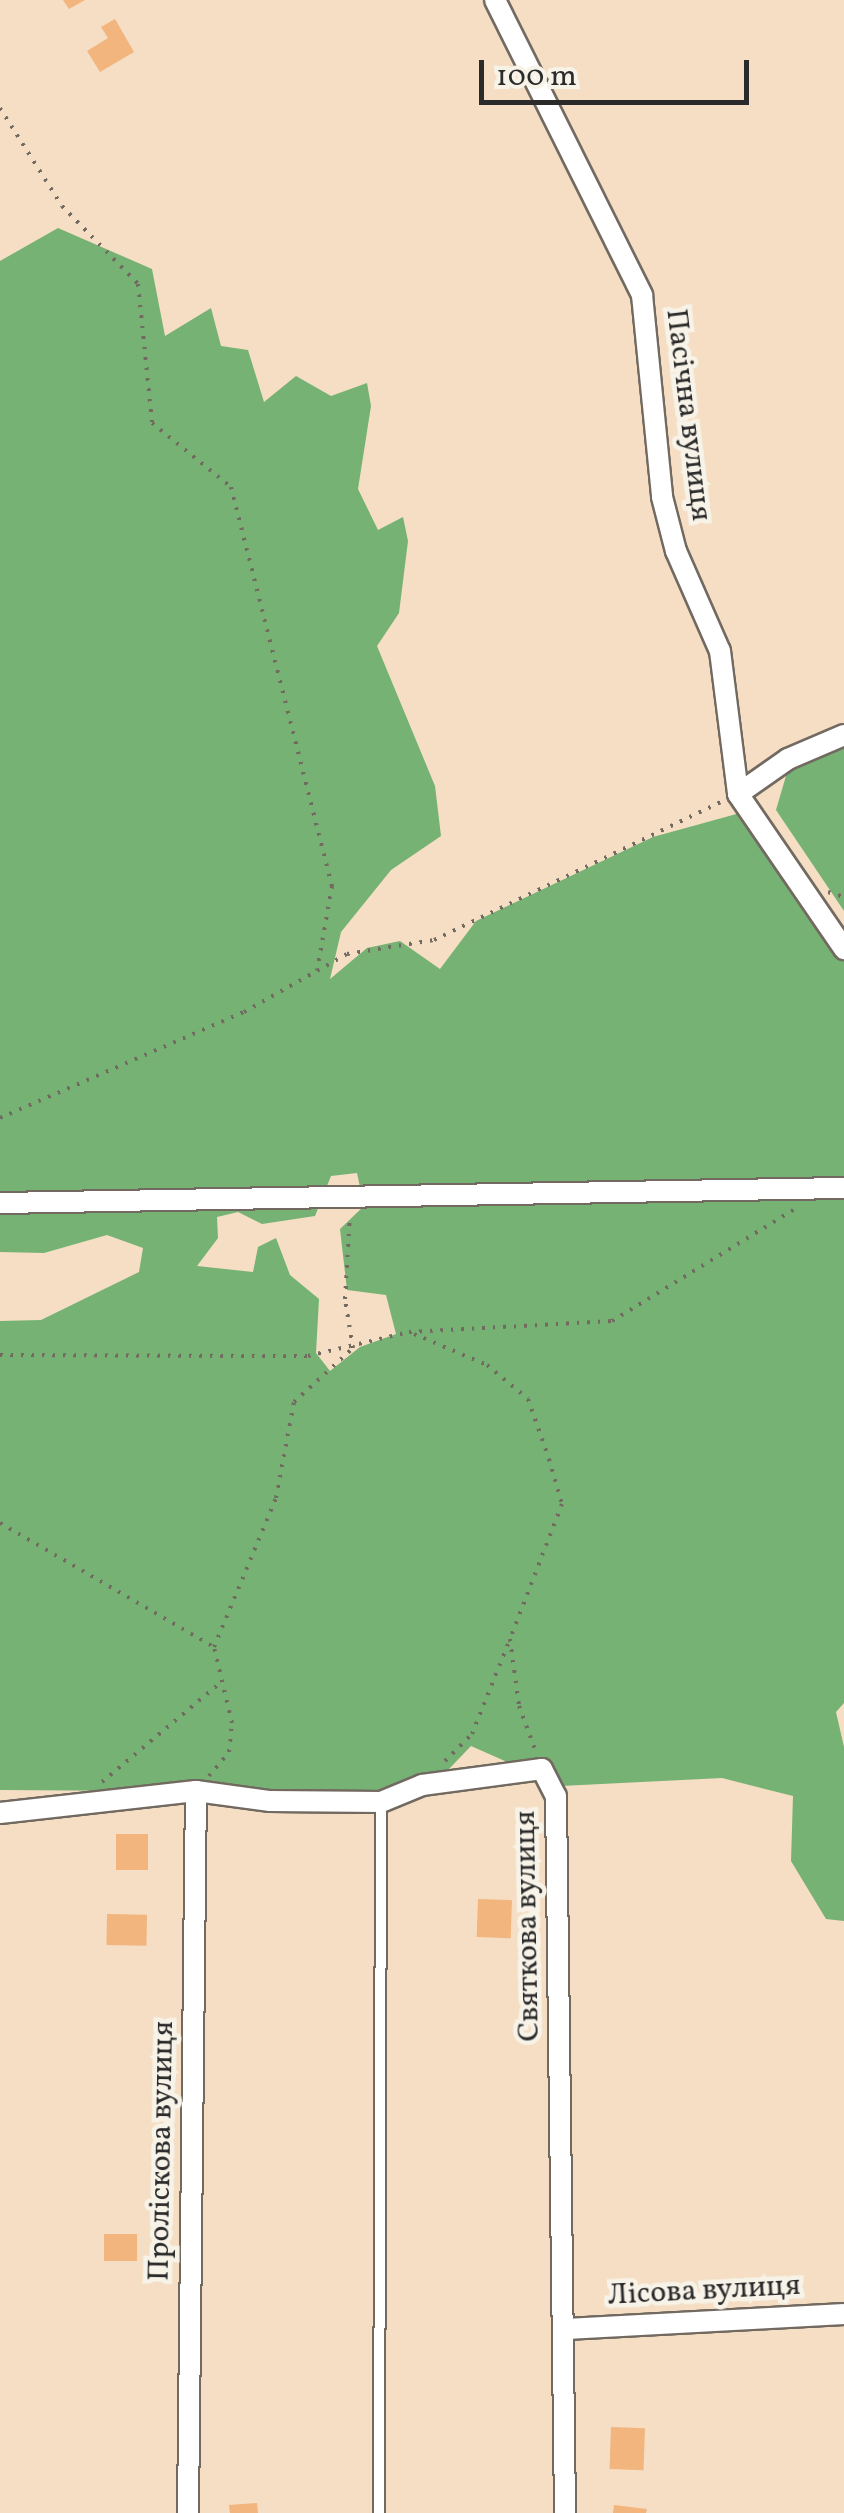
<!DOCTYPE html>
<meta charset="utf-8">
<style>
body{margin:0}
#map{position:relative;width:844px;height:2513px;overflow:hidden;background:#f5dec4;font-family:Vollkorn,serif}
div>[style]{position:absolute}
.forest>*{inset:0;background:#75b273}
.building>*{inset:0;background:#f2b57d;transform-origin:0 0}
.path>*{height:4px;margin-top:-2px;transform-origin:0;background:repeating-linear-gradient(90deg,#726a61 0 2.5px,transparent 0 10.5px)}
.roads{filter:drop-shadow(2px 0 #726a61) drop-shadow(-2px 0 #726a61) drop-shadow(0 2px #726a61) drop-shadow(0 -2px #726a61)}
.lane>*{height:10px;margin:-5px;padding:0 5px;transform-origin:5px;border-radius:5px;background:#fff}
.street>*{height:20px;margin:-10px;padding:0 10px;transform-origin:10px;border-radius:10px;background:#fff}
span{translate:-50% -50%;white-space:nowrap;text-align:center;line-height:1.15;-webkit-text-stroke:9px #f7f3e8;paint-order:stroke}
.street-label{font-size:30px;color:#2b2b2b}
.scale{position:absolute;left:479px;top:60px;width:270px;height:45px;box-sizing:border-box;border:5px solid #2b2b2b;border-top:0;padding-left:12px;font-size:30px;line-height:35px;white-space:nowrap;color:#2b2b2b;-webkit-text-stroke:8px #f7f3e8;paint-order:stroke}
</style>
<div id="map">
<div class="forest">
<i style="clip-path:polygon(evenodd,58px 228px,152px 269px,165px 336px,211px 308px,221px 346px,248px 350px,264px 402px,296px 376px,331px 396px,367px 383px,371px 406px,358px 489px,378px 530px,403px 517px,408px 541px,399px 613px,377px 646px,435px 786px,441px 836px,391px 870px,341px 932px,330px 979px,367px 948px,400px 941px,440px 969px,476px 921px,653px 837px,740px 813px,844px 960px,844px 1703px,836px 1712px,844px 1747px,844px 1921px,826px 1919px,791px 1861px,793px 1796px,722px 1778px,561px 1786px,471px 1746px,426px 1793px,0 1790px,0 1321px,41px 1320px,139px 1272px,143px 1248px,107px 1235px,44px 1253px,0 1252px,0 261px,58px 228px,357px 1173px,364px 1206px,340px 1229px,347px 1290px,386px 1295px,396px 1334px,360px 1347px,330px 1371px,316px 1353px,319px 1299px,290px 1275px,276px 1238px,258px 1247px,253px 1272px,197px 1266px,218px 1238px,217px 1217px,238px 1212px,262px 1224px,315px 1216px,331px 1176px,357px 1173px)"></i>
<i style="clip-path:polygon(844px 745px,844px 911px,776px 810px,788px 769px)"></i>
</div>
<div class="building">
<i style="clip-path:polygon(63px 0,85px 0,69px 9px)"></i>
<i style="clip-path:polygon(115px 19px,134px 52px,100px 72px,87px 51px,108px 38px,101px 27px)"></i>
<i style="left:116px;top:1834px;width:32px;height:36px"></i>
<i style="left:478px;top:1899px;width:34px;height:38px;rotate:2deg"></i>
<i style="left:107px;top:1914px;width:40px;height:31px;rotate:1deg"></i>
<i style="left:104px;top:2234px;width:33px;height:27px"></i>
<i style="left:611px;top:2427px;width:34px;height:42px;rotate:2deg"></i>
<i style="clip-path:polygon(257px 2503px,258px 2513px,230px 2513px,229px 2505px)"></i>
<i style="clip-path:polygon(614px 2505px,647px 2509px,646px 2513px,613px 2513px)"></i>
</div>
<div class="path">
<i style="left:0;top:108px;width:116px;rotate:57.7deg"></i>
<i style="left:62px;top:206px;width:109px;rotate:45.7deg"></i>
<i style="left:138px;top:284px;width:140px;rotate:84.2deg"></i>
<i style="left:152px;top:423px;width:102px;rotate:39deg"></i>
<i style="left:231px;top:487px;width:412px;rotate:75.8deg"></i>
<i style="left:332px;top:886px;width:86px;rotate:100deg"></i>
<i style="left:828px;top:892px;width:17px;rotate:17deg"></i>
<i style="left:0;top:1118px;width:266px;rotate:-23.5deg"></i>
<i style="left:244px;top:1012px;width:118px;rotate:-29.4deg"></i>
<i style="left:347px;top:954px;width:88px;rotate:-9.1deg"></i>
<i style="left:434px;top:940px;width:318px;rotate:-25.7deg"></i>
<i style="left:414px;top:1334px;width:79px;rotate:23deg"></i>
<i style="left:487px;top:1365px;width:53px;rotate:39.7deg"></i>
<i style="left:528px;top:1399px;width:64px;rotate:70.7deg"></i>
<i style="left:549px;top:1459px;width:47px;rotate:73.9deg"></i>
<i style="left:562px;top:1504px;width:145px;rotate:111.1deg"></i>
<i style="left:510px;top:1639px;width:68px;rotate:82.3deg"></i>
<i style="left:519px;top:1706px;width:49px;rotate:69.7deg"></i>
<i style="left:0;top:1355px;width:308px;rotate:0.2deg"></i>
<i style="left:308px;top:1356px;width:104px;rotate:-13.4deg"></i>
<i style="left:409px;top:1332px;width:203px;rotate:-3.1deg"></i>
<i style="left:612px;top:1321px;width:215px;rotate:-31.5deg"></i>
<i style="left:0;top:1523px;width:247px;rotate:30.1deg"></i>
<i style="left:445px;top:1761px;width:38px;rotate:-45deg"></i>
<i style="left:472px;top:1734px;width:97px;rotate:-68.2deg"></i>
<i style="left:209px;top:1776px;width:31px;rotate:-50deg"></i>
<i style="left:229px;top:1752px;width:29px;rotate:-84deg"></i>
<i style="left:232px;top:1723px;width:78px;rotate:-103.3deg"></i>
<i style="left:214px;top:1647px;width:161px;rotate:-67.4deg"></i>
<i style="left:276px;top:1498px;width:98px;rotate:-79.4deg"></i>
<i style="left:294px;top:1402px;width:80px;rotate:-42.5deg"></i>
<i style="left:353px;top:1348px;width:50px;rotate:-99.3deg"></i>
<i style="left:345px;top:1299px;width:84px;rotate:-86.6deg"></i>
<i style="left:102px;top:1782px;width:155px;rotate:-40deg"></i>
</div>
<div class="roads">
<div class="lane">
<i style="left:379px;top:2513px;width:710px;rotate:-89.84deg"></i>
</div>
<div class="street">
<i style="left:495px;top:0;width:330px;rotate:63.5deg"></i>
<i style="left:642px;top:295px;width:203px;rotate:84.3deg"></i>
<i style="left:662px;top:497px;width:56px;rotate:75.5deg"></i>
<i style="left:676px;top:551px;width:109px;rotate:66.3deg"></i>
<i style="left:720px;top:651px;width:144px;rotate:82.8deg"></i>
<i style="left:738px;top:794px;width:188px;rotate:55.6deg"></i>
<i style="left:738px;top:794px;width:61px;rotate:-35deg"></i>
<i style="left:788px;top:759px;width:61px;rotate:-23.2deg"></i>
<i style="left:0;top:1203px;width:844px;rotate:-1.02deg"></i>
<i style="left:0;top:1813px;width:197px;rotate:-6.4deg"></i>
<i style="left:196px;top:1791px;width:75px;rotate:7.7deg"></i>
<i style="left:270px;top:1801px;width:111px;rotate:0.5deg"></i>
<i style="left:381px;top:1802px;width:44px;rotate:-22.5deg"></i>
<i style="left:422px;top:1785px;width:121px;rotate:-7.6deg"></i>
<i style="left:542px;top:1769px;width:30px;rotate:63deg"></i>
<i style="left:556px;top:1796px;width:717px;rotate:89.28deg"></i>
<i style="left:567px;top:2329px;width:277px;rotate:-3.1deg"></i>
<i style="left:188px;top:2513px;width:722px;rotate:-89.37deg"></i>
</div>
</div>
<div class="street-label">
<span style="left:688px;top:415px;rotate:83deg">Пасічна вулиця</span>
<span style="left:528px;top:1926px;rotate:-91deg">Святкова вулиця</span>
<span style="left:162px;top:2151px;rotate:-89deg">Проліскова вулиця</span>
<span style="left:704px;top:2291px;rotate:-3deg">Лісова вулиця</span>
</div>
<div class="scale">100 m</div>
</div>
